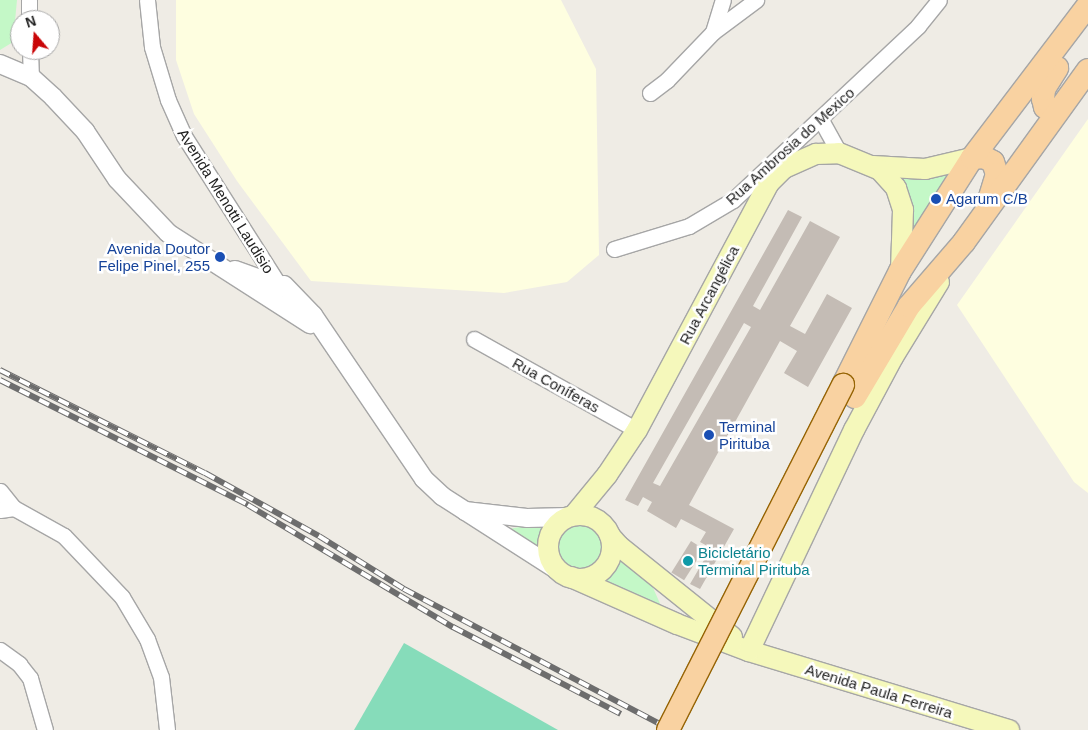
<!DOCTYPE html>
<meta charset="utf-8">
<style>
body{margin:0}
#map{position:relative;width:1088px;height:730px;overflow:hidden;background:#efece5;font-family:Arial,sans-serif}
div>[style]{position:absolute}
.education>*{inset:0;background:#fefee0}
.park>*{inset:0;background:#c4f8c7}
.round{border-radius:50%}
.pitch>*{inset:0;background:#86dcba}
.building>*{inset:0;background:#c4bcb5;transform-origin:0 0}
.roads{filter:drop-shadow(1px 0 #a6a6a6) drop-shadow(-1px 0 #a6a6a6) drop-shadow(0 1px #a6a6a6) drop-shadow(0 -1px #a6a6a6)}
.minor>*{height:15px;margin:-7.5px;padding:0 7.5px;transform-origin:7.5px;border-radius:7.5px;background:#fff}
.tertiary>*{height:18px;margin:-9px;padding:0 9px;transform-origin:9px;border-radius:9px;background:#fff}
.secondary>*{height:20px;margin:-10px;padding:0 10px;transform-origin:10px;border-radius:10px;background:#f5f8bb}
.secondary>.ring{margin:-10px;padding:0;box-sizing:content-box;background:none;border:20px solid #f5f8bb;border-radius:50%}
.primary>*{height:22px;margin:-11px;padding:0 11px;transform-origin:11px;border-radius:11px;background:#f9d2a1}
.rail>*{height:5.5px;margin-top:-2.75px;transform-origin:0;background:repeating-linear-gradient(90deg,#fff 0 11px,#6d6d6d 0 22px);box-sizing:border-box;border-block:1px solid #6d6d6d}
.bridges{filter:drop-shadow(1px 0 #966404) drop-shadow(-1px 0 #966404) drop-shadow(0 1px #966404) drop-shadow(0 -1px #966404)}
.primary-bridge>*{height:22px;margin:-11px;padding:0 11px;transform-origin:11px;border-radius:11px;background:#f9d2a1}
.dots>*{width:14px;height:14px;translate:-50% -50%;box-sizing:border-box;border:2px solid #fff;border-radius:50%}
span{translate:-50% -50%;white-space:nowrap;text-align:center;line-height:1.15;-webkit-text-stroke:5px #fff;paint-order:stroke}
.street-label{font-size:15px;color:#1f1f1f}
.transit-label{font-size:15px;color:#164399}
.left{translate:0 -50%;text-align:left}
.right{translate:-100% -50%;text-align:right}
.culture-label{font-size:15px;color:#0d838f}
.north{position:absolute;left:10px;top:10px;width:50px;height:50px;box-sizing:border-box;background:#fff;border:1px solid #a5a5a5;border-radius:50%;rotate:342deg;font-size:14px;font-weight:700;line-height:20px;text-align:center;color:#1f1f1f}
.north::after{content:'';display:block;margin:auto;width:18px;height:22px;background:#c90507;clip-path:polygon(50% 0,100% 100%,50% 72%,0 100%)}
</style>
<div id="map">
<div class="education">
<i style="clip-path:polygon(176px 0,561px 0,596px 69px,599px 255px,567px 282px,504px 293px,311px 281px,237px 181px,194px 114px,176px 60px)"></i>
<i style="clip-path:polygon(1088px 119px,1088px 493px,1074px 482px,957px 305px)"></i>
</div>
<div class="park">
<i style="clip-path:polygon(0 0,17px 0,13px 42px,0 50px)"></i>
<i style="clip-path:polygon(954px 169px,908px 252px,899px 174px)"></i>
<i style="clip-path:polygon(559px 519px,549px 529px,545px 555px,509px 529px)"></i>
<i class="round" style="left:555px;top:520px;width:50px;height:50px"></i>
<i style="clip-path:polygon(619px 550px,650px 581px,662px 608px,590px 579px,607px 569px)"></i>
</div>
<div class="pitch">
<i style="clip-path:polygon(404px 643px,558px 730px,354px 730px)"></i>
</div>
<div class="building">
<i style="clip-path:polygon(evenodd,788px 210px,802px 217px,753px 306px,760px 310px,810px 221px,840px 237px,790px 326px,805px 334px,827px 294px,852px 308px,808px 387px,784px 373px,797px 351px,780px 341px,689px 505px,734px 529px,700px 589px,690px 584px,711px 548px,700px 542px,706px 532px,681px 519px,676px 528px,647px 511px,652px 502px,643px 497px,638px 506px,625px 500px,788px 210px,744px 323px,751px 327px,660px 486px,653px 483px,744px 323px)"></i>
<i style="left:691px;top:541px;width:15px;height:37px;rotate:32deg"></i>
</div>
<div class="roads">
<div class="minor">
<i style="left:29px;top:0;width:20px;rotate:90deg"></i>
<i style="left:147px;top:0;width:47px;rotate:83.9deg"></i>
<i style="left:152px;top:47px;width:55px;rotate:73.2deg"></i>
<i style="left:168px;top:100px;width:39px;rotate:66deg"></i>
<i style="left:184px;top:136px;width:177px;rotate:57.5deg"></i>
<i style="left:713px;top:32px;width:34px;rotate:-73deg"></i>
<i style="left:30px;top:50px;width:27px;rotate:88deg"></i>
<i style="left:650px;top:93px;width:21px;rotate:-37deg"></i>
<i style="left:667px;top:80px;width:66px;rotate:-46.2deg"></i>
<i style="left:713px;top:32px;width:54px;rotate:-36.7deg"></i>
<i style="left:821px;top:120px;width:38px;rotate:61deg"></i>
<i style="left:614px;top:249px;width:78px;rotate:-17deg"></i>
<i style="left:689px;top:226px;width:51px;rotate:-30.6deg"></i>
<i style="left:733px;top:200px;width:254px;rotate:-43.2deg"></i>
<i style="left:918px;top:26px;width:33px;rotate:-51deg"></i>
<i style="left:474px;top:339px;width:187px;rotate:29.2deg"></i>
<i style="left:0;top:491px;width:22px;rotate:51deg"></i>
<i style="left:0;top:510px;width:14px;rotate:-8deg"></i>
<i style="left:14px;top:508px;width:57px;rotate:29.2deg"></i>
<i style="left:64px;top:536px;width:84px;rotate:46.4deg"></i>
<i style="left:122px;top:597px;width:49px;rotate:59.2deg"></i>
<i style="left:147px;top:639px;width:40px;rotate:69.8deg"></i>
<i style="left:161px;top:677px;width:53px;rotate:83.5deg"></i>
<i style="left:0;top:650px;width:24px;rotate:36deg"></i>
<i style="left:19px;top:664px;width:18px;rotate:52deg"></i>
<i style="left:30px;top:678px;width:54px;rotate:73.9deg"></i>
</div>
<div class="tertiary">
<i style="left:0;top:64px;width:34px;rotate:23deg"></i>
<i style="left:31px;top:77px;width:30px;rotate:42deg"></i>
<i style="left:53px;top:97px;width:47px;rotate:46.7deg"></i>
<i style="left:85px;top:131px;width:58px;rotate:56.3deg"></i>
<i style="left:117px;top:179px;width:74px;rotate:46.6deg"></i>
<i style="left:168px;top:233px;width:169px;rotate:32.7deg"></i>
<i style="left:235px;top:270px;width:45px;rotate:19.7deg"></i>
<i style="left:273px;top:298px;width:10px;rotate:-79deg"></i>
<i style="left:275px;top:288px;width:9px;rotate:-18deg"></i>
<i style="left:284px;top:285px;width:42px;rotate:46deg"></i>
<i style="left:313px;top:315px;width:198px;rotate:55.9deg"></i>
<i style="left:424px;top:479px;width:25px;rotate:43deg"></i>
<i style="left:442px;top:496px;width:143px;rotate:32.7deg"></i>
<i style="left:465px;top:511px;width:62px;rotate:6.4deg"></i>
<i style="left:527px;top:518px;width:42px;rotate:-1.4deg"></i>
</div>
<div class="secondary">
<i style="left:873px;top:166px;width:52px;rotate:3.3deg"></i>
<i style="left:925px;top:169px;width:48px;rotate:-13.2deg"></i>
<i style="left:574px;top:515px;width:52px;rotate:-50.5deg"></i>
<i style="left:607px;top:475px;width:54px;rotate:-56.3deg"></i>
<i style="left:637px;top:430px;width:280px;rotate:-61.9deg"></i>
<i style="left:769px;top:183px;width:21px;rotate:-45deg"></i>
<i style="left:784px;top:168px;width:35px;rotate:-24deg"></i>
<i style="left:816px;top:154px;width:23px;rotate:-2deg"></i>
<i style="left:839px;top:153px;width:44px;rotate:22.5deg"></i>
<i style="left:880px;top:170px;width:24px;rotate:48deg"></i>
<i style="left:896px;top:188px;width:23px;rotate:72deg"></i>
<i style="left:903px;top:210px;width:59px;rotate:91.9deg"></i>
<i class="ring" style="left:548px;top:515px;width:44px;height:44px"></i>
<i style="left:610px;top:536px;width:13px;rotate:48deg"></i>
<i style="left:619px;top:546px;width:145px;rotate:38.8deg"></i>
<i style="left:571px;top:577px;width:116px;rotate:23.9deg"></i>
<i style="left:677px;top:624px;width:77px;rotate:20.6deg"></i>
<i style="left:749px;top:651px;width:272px;rotate:16.9deg"></i>
<i style="left:749px;top:651px;width:245px;rotate:-64.6deg"></i>
<i style="left:854px;top:430px;width:83px;rotate:-61.9deg"></i>
<i style="left:893px;top:357px;width:88px;rotate:-58.5deg"></i>
</div>
<div class="primary">
<i style="left:1056px;top:112px;width:12px;rotate:-156deg"></i>
<i style="left:1045px;top:107px;width:8px;rotate:-104deg"></i>
<i style="left:1043px;top:99px;width:10px;rotate:-84deg"></i>
<i style="left:1044px;top:89px;width:25px;rotate:-58deg"></i>
<i style="left:972px;top:158px;width:12px;rotate:-5deg"></i>
<i style="left:984px;top:157px;width:10px;rotate:29deg"></i>
<i style="left:993px;top:162px;width:13px;rotate:72deg"></i>
<i style="left:997px;top:174px;width:24px;rotate:107deg"></i>
<i style="left:843px;top:385px;width:127px;rotate:-63.4deg"></i>
<i style="left:900px;top:271px;width:134px;rotate:-57.5deg"></i>
<i style="left:972px;top:158px;width:192px;rotate:-52.8deg"></i>
<i style="left:855px;top:397px;width:106px;rotate:-59.3deg"></i>
<i style="left:909px;top:306px;width:84px;rotate:-49.3deg"></i>
<i style="left:964px;top:242px;width:212px;rotate:-54.2deg"></i>
</div>
</div>
<div class="rail">
<i style="left:0;top:370px;width:229px;rotate:26.7deg"></i>
<i style="left:205px;top:473px;width:130px;rotate:28.9deg"></i>
<i style="left:319px;top:536px;width:100px;rotate:31.9deg"></i>
<i style="left:404px;top:589px;width:302px;rotate:27.8deg"></i>
<i style="left:0;top:380px;width:278px;rotate:26.7deg"></i>
<i style="left:248px;top:505px;width:239px;rotate:30.8deg"></i>
<i style="left:453px;top:627px;width:189px;rotate:27.4deg"></i>
</div>
<div class="bridges">
<div class="primary-bridge">
<i style="left:668px;top:730px;width:387px;rotate:-63.1deg"></i>
</div>
</div>
<div class="dots">
<i style="left:936px;top:199px;background:#1a4fb4"></i>
<i style="left:220px;top:257px;background:#1a4fb4"></i>
<i style="left:709px;top:435px;background:#1a4fb4"></i>
<i style="left:688px;top:561px;background:#0f9aa8"></i>
</div>
<div class="street-label">
<span style="left:790px;top:146px;rotate:-42deg">Rua Ambrosia do Mexico</span>
<span style="left:226px;top:201px;rotate:58deg">Avenida Menotti Laudisio</span>
<span style="left:709px;top:295px;rotate:-62deg">Rua Arcangélica</span>
<span style="left:556px;top:385px;rotate:29deg">Rua Coníferas</span>
<span style="left:879px;top:691px;rotate:17deg">Avenida Paula Ferreira</span>
</div>
<div class="transit-label">
<span class="left" style="left:946px;top:199px">Agarum C/B</span>
<span class="right" style="left:210px;top:257px">Avenida Doutor<br>Felipe Pinel, 255</span>
<span class="left" style="left:719px;top:435px">Terminal<br>Pirituba</span>
</div>
<div class="culture-label">
<span class="left" style="left:698px;top:561px">Bicicletário<br>Terminal Pirituba</span>
</div>
<div class="north">N</div>
</div>
